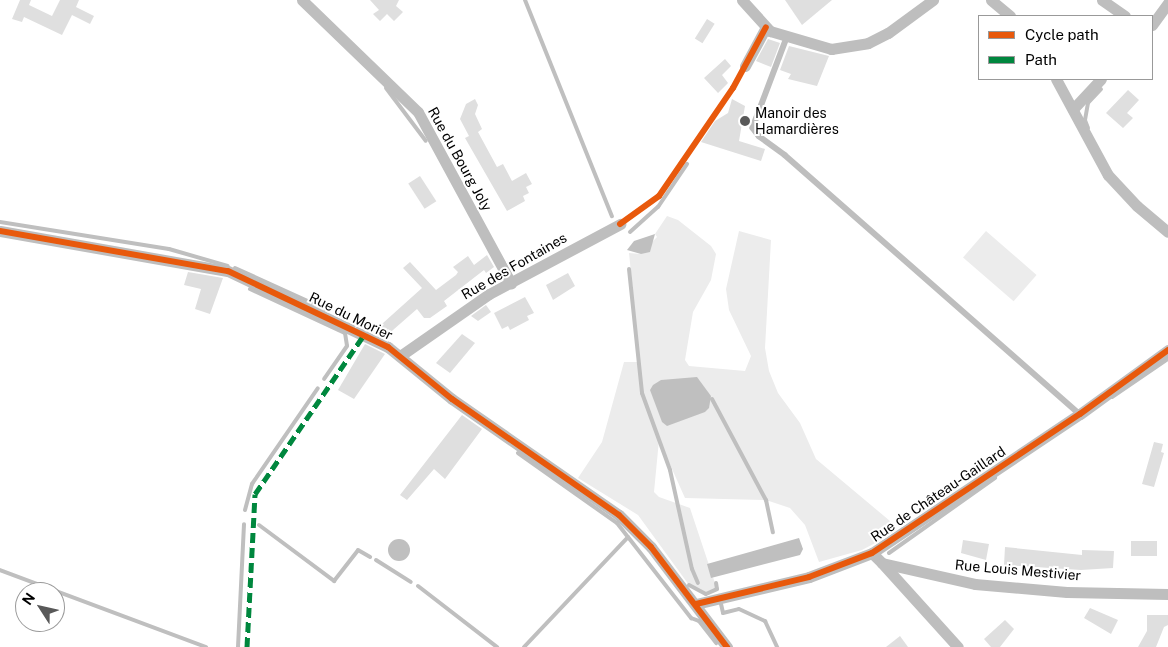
<!DOCTYPE html>
<meta charset="utf-8">
<style>
body{margin:0}
#map{position:relative;width:1168px;height:647px;overflow:hidden;background:#fff;font-family:"Public Sans",sans-serif}
div>[style]{position:absolute}
.green>*{inset:0;background:#ececec;transform-origin:0 0}
.water>*{inset:0;background:#bfbfbf}
.round{border-radius:50%}
.stream>*{height:4px;margin:-2px;padding:0 2px;transform-origin:2px;border-radius:2px;background:#bfbfbf}
.building>*{inset:0;background:#dfdfdf;transform-origin:0 0}
.lane>*{height:5.5px;margin:-2.75px;padding:0 2.75px;transform-origin:2.75px;border-radius:2.75px;background:#bebebe}
.street>*{height:11px;margin:-5.5px;padding:0 5.5px;transform-origin:5.5px;border-radius:5.5px;background:#bebebe}
.quiet>*{height:5px;margin-top:-2.5px;transform-origin:0;background:repeating-linear-gradient(90deg,#00873e 0 10px,transparent 0 15px)}
.cycleway>*{height:6px;margin:-3px;padding:0 3px;transform-origin:3px;border-radius:3px;background:#e8590c}
.dots>*{width:14px;height:14px;translate:-50% -50%;box-sizing:border-box;border:2px solid #fff;border-radius:50%}
span{translate:-50% -50%;white-space:nowrap;text-align:center;line-height:1.15;-webkit-text-stroke:4px #fff;paint-order:stroke}
.poi-label{font-size:14px;color:#000}
.left{translate:0 -50%;text-align:left}
.street-label{font-size:14px;color:#000}
.legend{position:absolute;left:978px;top:15px;width:175px;height:65px;box-sizing:border-box;background:#fff;border:1px solid #999;margin:0;padding:6px 9px;list-style:none;font-size:15px;color:#000}
.legend li{display:flex;align-items:center;gap:10px;height:25px}
.legend b{width:25px;border:1px solid #999}
.north{position:absolute;left:15px;top:582px;width:50px;height:50px;box-sizing:border-box;background:#fff;border:1px solid #999;border-radius:50%;rotate:305deg;font-size:14px;font-weight:700;line-height:20px;text-align:center;color:#000}
.north::after{content:'';display:block;margin:auto;width:18px;height:22px;background:#595959;clip-path:polygon(50% 0,100% 100%,50% 72%,0 100%)}
</style>
<div id="map">
<div class="green">
<i style="clip-path:polygon(667px 216px,678px 220px,711px 246px,716px 254px,711px 280px,693px 312px,685px 360px,689px 366px,745px 371px,751px 356px,729px 310px,726px 289px,739px 231px,771px 240px,765px 348px,769px 371px,778px 393px,800px 423px,816px 459px,890px 521px,877px 542px,862px 550px,819px 562px,805px 525px,790px 508px,766px 500px,685px 498px,659px 440px,654px 492px,659px 497px,690px 508px,717px 589px,706px 594px,689px 585px,638px 515px,578px 478px,602px 442px,624px 362px,640px 362px,629px 253px,641px 254px,657px 237px,655px 234px)"></i>
<i style="left:986px;top:231px;width:67px;height:35px;rotate:41deg"></i>
</div>
<div class="water">
<i style="clip-path:polygon(655px 234px,650px 252px,641px 254px,627px 250px,634px 241px)"></i>
<i style="clip-path:polygon(697px 377px,711px 396px,709px 408px,705px 412px,667px 426px,662px 422px,650px 390px,653px 385px,661px 380px)"></i>
<i style="clip-path:polygon(799px 538px,803px 549px,800px 555px,711px 578px,707px 564px)"></i>
<i class="round" style="left:388px;top:539px;width:22px;height:22px"></i>
</div>
<div class="stream">
<i style="left:525px;top:0;width:233px;rotate:68.1deg"></i>
<i style="left:386px;top:88px;width:66px;rotate:53deg"></i>
<i style="left:1088px;top:128px;width:9px;rotate:-111deg"></i>
<i style="left:1085px;top:120px;width:17px;rotate:-80deg"></i>
<i style="left:1088px;top:103px;width:19px;rotate:-47deg"></i>
<i style="left:0;top:222px;width:171px;rotate:9.1deg"></i>
<i style="left:169px;top:249px;width:61px;rotate:16.1deg"></i>
<i style="left:630px;top:232px;width:38px;rotate:-42deg"></i>
<i style="left:658px;top:207px;width:52px;rotate:-56deg"></i>
<i style="left:235px;top:268px;width:101px;rotate:24.5deg"></i>
<i style="left:629px;top:269px;width:125px;rotate:84deg"></i>
<i style="left:642px;top:393px;width:82px;rotate:70deg"></i>
<i style="left:670px;top:470px;width:101px;rotate:77.5deg"></i>
<i style="left:692px;top:569px;width:15px;rotate:67deg"></i>
<i style="left:250px;top:289px;width:105px;rotate:24.9deg"></i>
<i style="left:345px;top:333px;width:13px;rotate:81deg"></i>
<i style="left:347px;top:346px;width:40px;rotate:124.9deg"></i>
<i style="left:1112px;top:397px;width:68px;rotate:-34.2deg"></i>
<i style="left:712px;top:399px;width:115px;rotate:61.9deg"></i>
<i style="left:766px;top:500px;width:33px;rotate:78deg"></i>
<i style="left:518px;top:453px;width:121px;rotate:35.3deg"></i>
<i style="left:617px;top:523px;width:18px;rotate:52deg"></i>
<i style="left:245px;top:510px;width:27px;rotate:-75deg"></i>
<i style="left:252px;top:484px;width:116px;rotate:-55.5deg"></i>
<i style="left:259px;top:525px;width:94px;rotate:36.7deg"></i>
<i style="left:334px;top:581px;width:39px;rotate:-52deg"></i>
<i style="left:358px;top:550px;width:14px;rotate:30deg"></i>
<i style="left:889px;top:553px;width:130px;rotate:-35.3deg"></i>
<i style="left:376px;top:560px;width:41px;rotate:32.2deg"></i>
<i style="left:0;top:570px;width:220px;rotate:20.5deg"></i>
<i style="left:689px;top:585px;width:19px;rotate:28deg"></i>
<i style="left:706px;top:594px;width:12px;rotate:-24deg"></i>
<i style="left:717px;top:589px;width:6px;rotate:-99deg"></i>
<i style="left:418px;top:586px;width:100px;rotate:37.7deg"></i>
<i style="left:721px;top:604px;width:9px;rotate:77deg"></i>
<i style="left:723px;top:613px;width:16px;rotate:-14deg"></i>
<i style="left:739px;top:609px;width:29px;rotate:25deg"></i>
<i style="left:765px;top:621px;width:29px;rotate:65deg"></i>
<i style="left:238px;top:647px;width:123px;rotate:-87.2deg"></i>
<i style="left:524px;top:647px;width:151px;rotate:-46.6deg"></i>
<i style="left:628px;top:537px;width:103px;rotate:52.1deg"></i>
<i style="left:691px;top:618px;width:9px;rotate:21deg"></i>
<i style="left:699px;top:621px;width:28px;rotate:52deg"></i>
</div>
<div class="building">
<i style="clip-path:polygon(20px 0,31px 0,29px 5px,52px 16px,60px 0,79px 0,76px 7px,94px 16px,90px 24px,72px 15px,62px 35px,24px 17px,22px 22px,12px 19px)"></i>
<i style="clip-path:polygon(370px 0,399px 0,396px 6px,403px 12px,394px 21px,387px 14px,380px 21px,373px 14px,379px 10px)"></i>
<i style="clip-path:polygon(785px 0,832px 0,802px 25px)"></i>
<i style="left:707px;top:19px;width:9px;height:23px;rotate:32deg"></i>
<i style="clip-path:polygon(768px 39px,780px 43px,771px 67px,756px 61px)"></i>
<i style="clip-path:polygon(789px 46px,829px 56px,817px 86px,788px 79px,791px 74px,780px 70px)"></i>
<i style="clip-path:polygon(725px 59px,731px 66px,722px 75px,728px 83px,718px 93px,704px 78px)"></i>
<i style="clip-path:polygon(1128px 90px,1139px 100px,1127px 113px,1133px 118px,1123px 128px,1106px 113px)"></i>
<i style="clip-path:polygon(475px 99px,478px 105px,475px 114px,482px 129px,478px 132px,497px 167px,503px 164px,512px 181px,526px 173px,532px 184px,526px 187px,529px 193px,523px 196px,525px 201px,507px 211px,465px 138px,469px 136px,460px 119px,466px 104px)"></i>
<i style="clip-path:polygon(732px 99px,745px 106px,739px 141px,765px 149px,761px 161px,701px 142px,715px 121px,728px 113px)"></i>
<i style="left:420px;top:176px;width:30px;height:14px;rotate:57deg"></i>
<i style="clip-path:polygon(487px 255px,494px 267px,486px 273px,484px 270px,444px 301px,447px 306px,430px 318px,424px 318px,417px 309px,385px 337px,373px 332px,422px 288px,403px 268px,410px 262px,436px 290px,456px 275px,458px 272px,453px 267px,468px 256px,474px 265px)"></i>
<i style="clip-path:polygon(188px 272px,223px 278px,210px 314px,195px 309px,201px 289px,184px 285px)"></i>
<i style="clip-path:polygon(568px 273px,575px 286px,553px 300px,546px 285px)"></i>
<i style="clip-path:polygon(525px 297px,534px 313px,527px 316px,529px 320px,510px 330px,508px 326px,502px 329px,494px 313px)"></i>
<i style="clip-path:polygon(486px 305px,491px 312px,478px 321px,471px 316px)"></i>
<i style="clip-path:polygon(462px 334px,475px 343px,450px 373px,436px 363px)"></i>
<i style="clip-path:polygon(365px 344px,385px 354px,354px 399px,338px 390px)"></i>
<i style="clip-path:polygon(462px 415px,482px 429px,445px 479px,434px 469px,407px 500px,400px 495px)"></i>
<i style="clip-path:polygon(1154px 442px,1163px 444px,1161px 452px,1164px 453px,1154px 487px,1142px 484px)"></i>
<i style="clip-path:polygon(963px 540px,989px 544px,986px 560px,961px 553px)"></i>
<i style="left:1131px;top:541px;width:26px;height:15px"></i>
<i style="clip-path:polygon(1005px 547px,1082px 555px,1082px 550px,1114px 551px,1113px 568px,1081px 570px,1004px 565px)"></i>
<i style="clip-path:polygon(1090px 608px,1118px 620px,1111px 634px,1084px 618px)"></i>
<i style="clip-path:polygon(1147px 615px,1168px 615px,1168px 625px,1164px 627px,1156px 647px,1138px 647px,1147px 631px)"></i>
<i style="clip-path:polygon(1005px 620px,1014px 629px,1000px 647px,991px 647px,984px 639px)"></i>
<i style="clip-path:polygon(900px 636px,908px 647px,886px 647px)"></i>
</div>
<div class="lane">
<i style="left:787px;top:38px;width:96px;rotate:110.7deg"></i>
<i style="left:753px;top:128px;width:10px;rotate:53deg"></i>
<i style="left:759px;top:136px;width:32px;rotate:36deg"></i>
<i style="left:785px;top:155px;width:393px;rotate:41.3deg"></i>
</div>
<div class="street">
<i style="left:302px;top:0;width:161px;rotate:44deg"></i>
<i style="left:418px;top:112px;width:195px;rotate:61.5deg"></i>
<i style="left:742px;top:0;width:42px;rotate:47.9deg"></i>
<i style="left:770px;top:31px;width:64px;rotate:16.4deg"></i>
<i style="left:831px;top:49px;width:37px;rotate:-9deg"></i>
<i style="left:868px;top:43px;width:22px;rotate:-27deg"></i>
<i style="left:888px;top:33px;width:56px;rotate:-36.3deg"></i>
<i style="left:991px;top:0;width:25px;rotate:40deg"></i>
<i style="left:1102px;top:0;width:28px;rotate:35deg"></i>
<i style="left:1152px;top:25px;width:27px;rotate:-54deg"></i>
<i style="left:745px;top:66px;width:44px;rotate:-61.7deg"></i>
<i style="left:1056px;top:79px;width:109px;rotate:61.6deg"></i>
<i style="left:1108px;top:175px;width:42px;rotate:46.9deg"></i>
<i style="left:1137px;top:206px;width:40px;rotate:40deg"></i>
<i style="left:1073px;top:109px;width:41px;rotate:-47deg"></i>
<i style="left:0;top:231px;width:231px;rotate:10deg"></i>
<i style="left:228px;top:271px;width:177px;rotate:25.4deg"></i>
<i style="left:388px;top:347px;width:82px;rotate:39.1deg"></i>
<i style="left:452px;top:399px;width:203px;rotate:34.8deg"></i>
<i style="left:619px;top:515px;width:45px;rotate:45deg"></i>
<i style="left:651px;top:547px;width:126px;rotate:52.8deg"></i>
<i style="left:400px;top:356px;width:108px;rotate:-34.9deg"></i>
<i style="left:489px;top:294px;width:149px;rotate:-28.1deg"></i>
<i style="left:872px;top:553px;width:14px;rotate:45deg"></i>
<i style="left:882px;top:563px;width:95px;rotate:12.7deg"></i>
<i style="left:975px;top:584px;width:92px;rotate:5deg"></i>
<i style="left:1067px;top:592px;width:101px;rotate:1.1deg"></i>
<i style="left:882px;top:563px;width:113px;rotate:47.9deg"></i>
<i style="left:696px;top:604px;width:116px;rotate:-13.4deg"></i>
<i style="left:809px;top:577px;width:67px;rotate:-20.9deg"></i>
<i style="left:872px;top:553px;width:250px;rotate:-33.8deg"></i>
<i style="left:1080px;top:414px;width:109px;rotate:-36deg"></i>
</div>
<div class="quiet">
<i style="left:247px;top:647px;width:153px;rotate:-87deg"></i>
<i style="left:255px;top:494px;width:193px;rotate:-55.6deg"></i>
</div>
<div class="cycleway">
<i style="left:620px;top:224px;width:48px;rotate:-35.7deg"></i>
<i style="left:659px;top:196px;width:131px;rotate:-55.6deg"></i>
<i style="left:733px;top:88px;width:69px;rotate:-61.6deg"></i>
<i style="left:0;top:231px;width:231px;rotate:10deg"></i>
<i style="left:228px;top:271px;width:177px;rotate:25.4deg"></i>
<i style="left:388px;top:347px;width:82px;rotate:39.1deg"></i>
<i style="left:452px;top:399px;width:203px;rotate:34.8deg"></i>
<i style="left:619px;top:515px;width:45px;rotate:45deg"></i>
<i style="left:651px;top:547px;width:126px;rotate:52.8deg"></i>
<i style="left:696px;top:604px;width:116px;rotate:-13.4deg"></i>
<i style="left:809px;top:577px;width:67px;rotate:-20.9deg"></i>
<i style="left:872px;top:553px;width:250px;rotate:-33.8deg"></i>
<i style="left:1080px;top:414px;width:109px;rotate:-36deg"></i>
</div>
<div class="dots">
<i style="left:745px;top:121px;background:#595959"></i>
</div>
<div class="poi-label">
<span class="left" style="left:755px;top:121px">Manoir des<br>Hamardières</span>
</div>
<div class="street-label">
<span style="left:460px;top:159px;rotate:61deg">Rue du Bourg Joly</span>
<span style="left:514px;top:266px;rotate:-30deg">Rue des Fontaines</span>
<span style="left:351px;top:316px;rotate:26deg">Rue du Morier</span>
<span style="left:938px;top:494px;rotate:-34deg">Rue de Château-Gaillard</span>
<span style="left:1018px;top:570px;rotate:5deg">Rue Louis Mestivier</span>
</div>
<ul class="legend">
<li><b style="height:6px;background:#e8590c"></b>Cycle path</li>
<li><b style="height:6px;background:#00873e"></b>Path</li>
</ul>
<div class="north">N</div>
</div>
